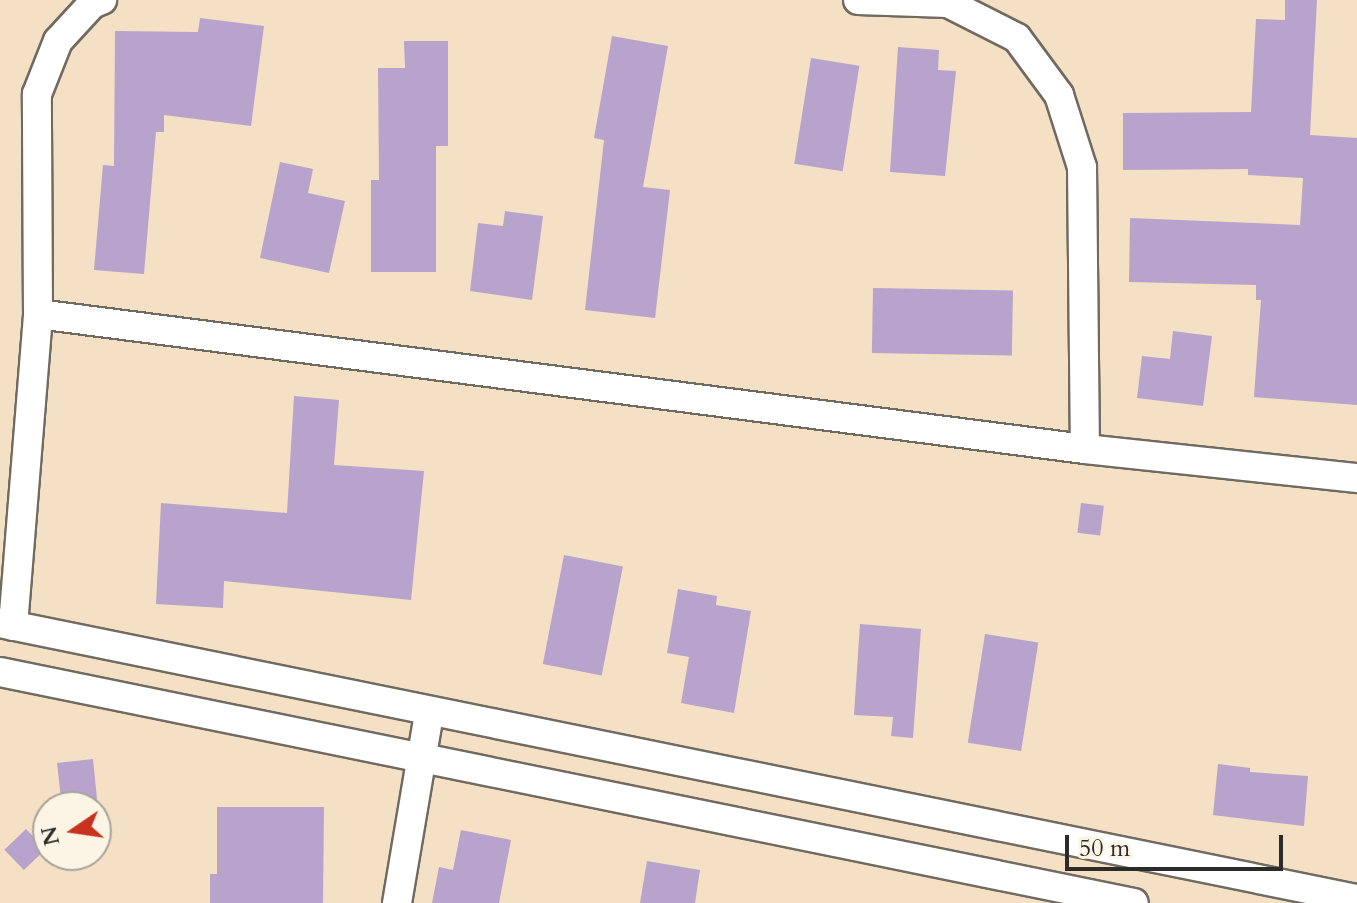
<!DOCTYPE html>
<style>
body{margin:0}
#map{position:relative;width:1357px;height:903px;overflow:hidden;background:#f4e0c4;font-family:Cardo,serif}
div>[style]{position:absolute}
.building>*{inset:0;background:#b7a3cb;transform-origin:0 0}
.roads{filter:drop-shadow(2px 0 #716a61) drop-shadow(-2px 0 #716a61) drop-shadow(0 2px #716a61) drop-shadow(0 -2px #716a61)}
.minor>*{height:28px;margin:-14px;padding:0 14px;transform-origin:14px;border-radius:14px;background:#fff}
span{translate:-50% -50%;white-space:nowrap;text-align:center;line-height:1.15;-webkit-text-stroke:7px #fcf5e5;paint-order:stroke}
.north{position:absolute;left:32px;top:791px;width:80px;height:80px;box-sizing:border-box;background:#fcf5e5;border:2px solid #a8a49b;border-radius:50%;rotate:257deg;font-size:22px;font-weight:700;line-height:32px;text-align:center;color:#2b2b2b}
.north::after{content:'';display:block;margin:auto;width:28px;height:36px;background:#c8321e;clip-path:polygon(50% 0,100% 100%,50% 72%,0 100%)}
.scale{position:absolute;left:1065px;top:835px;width:218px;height:36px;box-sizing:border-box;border:4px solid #2b2b2b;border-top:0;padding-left:10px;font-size:24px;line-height:28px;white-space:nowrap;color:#2b2b2b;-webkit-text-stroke:6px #fcf5e5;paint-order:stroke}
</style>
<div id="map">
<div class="building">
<i style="clip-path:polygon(1285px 0,1317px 0,1310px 135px,1357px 138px,1357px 405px,1254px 397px,1261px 300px,1256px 300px,1256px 285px,1129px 282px,1130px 218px,1300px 225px,1303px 178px,1248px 175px,1248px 169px,1123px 170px,1123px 113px,1251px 112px,1256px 19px,1285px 20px)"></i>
<i style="clip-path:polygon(200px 18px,264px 26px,251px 126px,164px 115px,164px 132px,156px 132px,144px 274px,94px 270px,103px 165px,114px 166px,115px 31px,198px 32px)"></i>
<i style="clip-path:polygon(612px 36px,668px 46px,643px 187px,670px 190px,655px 318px,585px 310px,604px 140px,594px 138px)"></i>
<i style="clip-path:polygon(404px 41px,448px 41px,448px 146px,436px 146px,436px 272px,371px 272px,371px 180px,379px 180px,378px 68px,405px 68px)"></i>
<i style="clip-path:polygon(898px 47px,939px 50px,938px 70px,956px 71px,945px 176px,890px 172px)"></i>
<i style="left:811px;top:58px;width:49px;height:107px;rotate:9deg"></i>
<i style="clip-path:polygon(280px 162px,313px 169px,308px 193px,345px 201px,329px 273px,260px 258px)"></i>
<i style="clip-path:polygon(505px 211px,543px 216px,532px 300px,470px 291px,478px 223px,503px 226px)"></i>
<i style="left:873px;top:288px;width:140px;height:65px;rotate:1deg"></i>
<i style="clip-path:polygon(1173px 331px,1212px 336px,1203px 406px,1137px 398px,1142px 356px,1170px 359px)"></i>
<i style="clip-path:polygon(294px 396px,339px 400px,334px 465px,424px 471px,411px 600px,224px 581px,223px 608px,156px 604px,161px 503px,287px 513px)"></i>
<i style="left:1081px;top:503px;width:23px;height:30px;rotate:7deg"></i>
<i style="left:564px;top:555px;width:60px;height:111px;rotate:11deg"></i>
<i style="clip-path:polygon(678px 589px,717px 596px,716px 605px,751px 611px,734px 713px,681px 703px,689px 657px,667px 653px)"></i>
<i style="clip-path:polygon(860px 624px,921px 629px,913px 738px,891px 736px,893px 717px,854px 715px)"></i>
<i style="left:985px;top:634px;width:54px;height:110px;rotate:9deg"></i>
<i style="clip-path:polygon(93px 759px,97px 799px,89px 807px,62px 807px,57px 763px)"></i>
<i style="clip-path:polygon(1218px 764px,1250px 768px,1250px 772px,1308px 776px,1304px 826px,1213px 815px)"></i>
<i style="clip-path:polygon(217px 807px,324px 807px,323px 903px,210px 903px,210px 874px,217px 874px)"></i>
<i style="left:26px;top:829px;width:28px;height:30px;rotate:46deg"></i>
<i style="clip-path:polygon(461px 830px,511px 840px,499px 903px,432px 903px,439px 867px,453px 870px)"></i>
<i style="clip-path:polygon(647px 861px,700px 870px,695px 903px,640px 903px)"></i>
</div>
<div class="roads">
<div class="minor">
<i style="left:858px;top:0;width:90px;rotate:1.9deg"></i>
<i style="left:948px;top:3px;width:77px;rotate:26.9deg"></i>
<i style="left:1017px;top:38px;width:71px;rotate:53.6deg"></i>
<i style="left:1059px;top:95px;width:76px;rotate:72.3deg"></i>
<i style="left:1082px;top:167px;width:282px;rotate:89.4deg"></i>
<i style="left:38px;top:314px;width:1056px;rotate:7.35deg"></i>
<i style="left:1085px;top:449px;width:274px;rotate:6.1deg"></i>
<i style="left:0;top:623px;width:1385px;rotate:11.5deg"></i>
<i style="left:13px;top:626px;width:313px;rotate:-85.4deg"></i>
<i style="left:38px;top:314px;width:220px;rotate:-90.3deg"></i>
<i style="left:37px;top:94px;width:57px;rotate:-68.4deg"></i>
<i style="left:58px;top:41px;width:50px;rotate:-47.4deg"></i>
<i style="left:92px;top:4px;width:11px;rotate:-22deg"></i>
<i style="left:0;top:672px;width:1157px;rotate:11.51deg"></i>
<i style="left:397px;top:903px;width:193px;rotate:-80.4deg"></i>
</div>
</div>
<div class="north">N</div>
<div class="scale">50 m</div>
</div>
